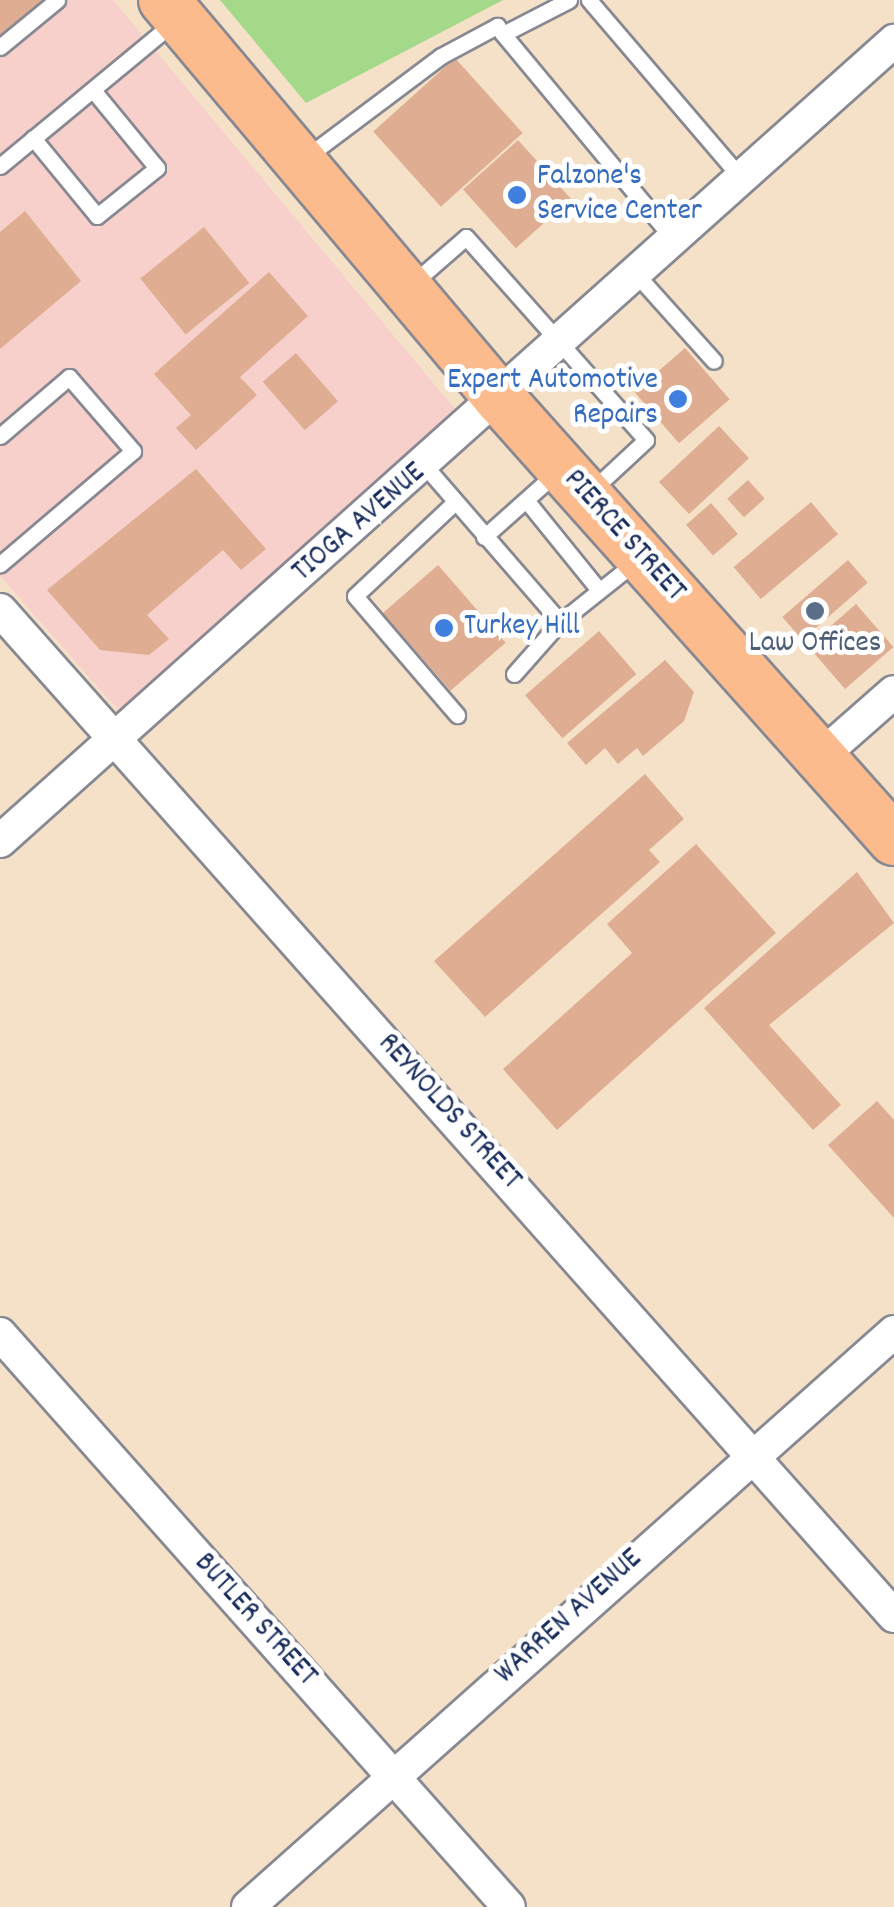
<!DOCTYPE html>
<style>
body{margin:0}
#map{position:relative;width:894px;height:1907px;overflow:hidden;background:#f4e1c8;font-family:Dekko,sans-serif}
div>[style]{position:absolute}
.built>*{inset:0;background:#f7d0cb}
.green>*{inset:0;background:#a4d989}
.building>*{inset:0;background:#dfae92;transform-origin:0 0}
.roads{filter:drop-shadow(2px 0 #888893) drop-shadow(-2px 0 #888893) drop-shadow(0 2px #888893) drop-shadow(0 -2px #888893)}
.lane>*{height:15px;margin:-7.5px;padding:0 7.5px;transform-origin:7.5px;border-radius:7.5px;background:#fff}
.street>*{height:32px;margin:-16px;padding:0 16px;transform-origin:16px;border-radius:16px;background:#fff}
.primary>*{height:50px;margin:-25px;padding:0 25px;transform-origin:25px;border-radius:25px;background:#fbbb8d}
.dots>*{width:28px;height:28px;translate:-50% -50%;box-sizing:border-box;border:5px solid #fff;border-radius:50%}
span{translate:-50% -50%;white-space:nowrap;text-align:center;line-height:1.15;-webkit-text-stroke:10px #fff;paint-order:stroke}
.shop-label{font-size:30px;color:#366cbe}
.left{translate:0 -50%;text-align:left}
.right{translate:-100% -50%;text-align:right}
.street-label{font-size:30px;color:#1b2f5e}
.service-label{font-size:30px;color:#4e5e75}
</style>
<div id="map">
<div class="built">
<i style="clip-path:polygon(0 0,113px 0,455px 409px,120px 712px,0 576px)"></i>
</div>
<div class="green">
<i style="clip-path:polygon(220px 0,503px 0,306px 103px)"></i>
</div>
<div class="building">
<i style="clip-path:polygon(0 0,45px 0,0 36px)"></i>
<i style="left:455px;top:58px;width:101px;height:110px;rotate:48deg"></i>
<i style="left:518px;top:140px;width:79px;height:74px;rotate:48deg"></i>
<i style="clip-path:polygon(25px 211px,81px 281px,0 349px,0 232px)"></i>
<i style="left:204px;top:227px;width:72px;height:82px;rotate:51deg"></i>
<i style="clip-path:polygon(269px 272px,308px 316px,240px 377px,257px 395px,196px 450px,176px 428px,191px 415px,154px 374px)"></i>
<i style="left:685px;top:348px;width:68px;height:67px;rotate:49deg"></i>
<i style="left:296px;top:353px;width:64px;height:44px;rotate:49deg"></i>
<i style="left:719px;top:426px;width:44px;height:82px;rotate:47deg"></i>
<i style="clip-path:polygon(196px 469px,266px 549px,241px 570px,223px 550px,147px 615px,169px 639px,149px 655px,100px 650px,47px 590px)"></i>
<i style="left:748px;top:480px;width:25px;height:28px;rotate:48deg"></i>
<i style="left:811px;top:502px;width:42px;height:101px;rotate:50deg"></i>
<i style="left:711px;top:503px;width:41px;height:33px;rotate:49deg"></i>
<i style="left:848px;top:560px;width:30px;height:87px;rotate:49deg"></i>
<i style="left:438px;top:565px;width:103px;height:73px;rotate:49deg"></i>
<i style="left:856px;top:604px;width:57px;height:64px;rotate:49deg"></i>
<i style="left:599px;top:631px;width:57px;height:98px;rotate:49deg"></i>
<i style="clip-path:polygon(665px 660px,694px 692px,684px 721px,643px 756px,637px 748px,618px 764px,605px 748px,586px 765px,567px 743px)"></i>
<i style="clip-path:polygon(645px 774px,684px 819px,649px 850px,660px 862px,485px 1017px,434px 961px)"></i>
<i style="clip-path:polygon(696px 844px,776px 933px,557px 1130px,503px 1069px,632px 953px,607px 924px)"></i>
<i style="clip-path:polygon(857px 872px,894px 923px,769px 1025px,841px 1105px,813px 1130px,704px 1008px)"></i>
<i style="clip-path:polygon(877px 1101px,894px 1120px,894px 1218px,828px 1145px)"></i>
</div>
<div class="roads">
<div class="lane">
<i style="left:569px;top:0;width:74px;rotate:152.7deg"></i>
<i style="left:503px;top:34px;width:266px;rotate:50.3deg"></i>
<i style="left:589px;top:0;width:235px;rotate:49.5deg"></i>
<i style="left:0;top:47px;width:74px;rotate:-39.5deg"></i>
<i style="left:33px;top:138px;width:101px;rotate:50.6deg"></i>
<i style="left:97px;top:216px;width:77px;rotate:-38.7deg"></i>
<i style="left:157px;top:168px;width:101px;rotate:-129.4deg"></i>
<i style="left:305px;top:158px;width:170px;rotate:-36.9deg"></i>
<i style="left:441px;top:56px;width:64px;rotate:-28.2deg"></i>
<i style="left:497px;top:26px;width:10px;rotate:53deg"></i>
<i style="left:0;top:166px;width:226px;rotate:-39.6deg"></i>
<i style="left:637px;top:275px;width:115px;rotate:48.2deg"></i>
<i style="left:413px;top:283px;width:70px;rotate:-41deg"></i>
<i style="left:466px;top:237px;width:271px;rotate:48.4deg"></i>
<i style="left:646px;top:440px;width:76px;rotate:137.1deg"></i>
<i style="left:0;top:436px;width:91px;rotate:-40.5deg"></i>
<i style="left:69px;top:377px;width:98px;rotate:49.1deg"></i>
<i style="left:133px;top:451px;width:175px;rotate:139.6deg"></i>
<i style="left:425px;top:466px;width:206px;rotate:49.1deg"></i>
<i style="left:560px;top:622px;width:100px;rotate:-38.5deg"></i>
<i style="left:526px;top:500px;width:116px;rotate:51deg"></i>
<i style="left:455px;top:502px;width:137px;rotate:136.8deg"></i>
<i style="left:355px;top:596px;width:157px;rotate:49.4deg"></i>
<i style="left:484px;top:537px;width:99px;rotate:-41.7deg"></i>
<i style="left:514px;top:674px;width:69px;rotate:-48.5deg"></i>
</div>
<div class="street">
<i style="left:0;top:610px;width:1346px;rotate:48.37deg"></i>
<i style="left:820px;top:757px;width:98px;rotate:-41.3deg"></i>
<i style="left:0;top:841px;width:1200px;rotate:-41.82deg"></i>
<i style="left:0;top:1334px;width:766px;rotate:48.39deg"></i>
<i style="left:248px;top:1907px;width:865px;rotate:-41.67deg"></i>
</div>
<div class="primary">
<i style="left:164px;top:0;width:523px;rotate:49.89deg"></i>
<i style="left:501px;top:400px;width:590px;rotate:48.23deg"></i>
</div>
</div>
<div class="dots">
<i style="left:517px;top:195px;background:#3f7fe0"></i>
<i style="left:678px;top:399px;background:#3f7fe0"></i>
<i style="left:815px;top:611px;background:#5c6f8a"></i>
<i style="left:444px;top:628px;background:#3f7fe0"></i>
</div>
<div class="shop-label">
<span class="left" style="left:537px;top:195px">Falzone's<br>Service Center</span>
<span class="right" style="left:658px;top:399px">Expert Automotive<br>Repairs</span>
<span class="left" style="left:464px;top:628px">Turkey Hill</span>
</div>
<div class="street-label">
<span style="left:360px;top:524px;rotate:-41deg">TIOGA AVENUE</span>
<span style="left:623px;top:537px;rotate:48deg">PIERCE STREET</span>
<span style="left:448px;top:1113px;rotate:48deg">REYNOLDS STREET</span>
<span style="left:570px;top:1618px;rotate:-42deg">WARREN AVENUE</span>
<span style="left:254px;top:1621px;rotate:48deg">BUTLER STREET</span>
</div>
<div class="service-label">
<span style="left:815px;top:645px">Law Offices</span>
</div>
</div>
